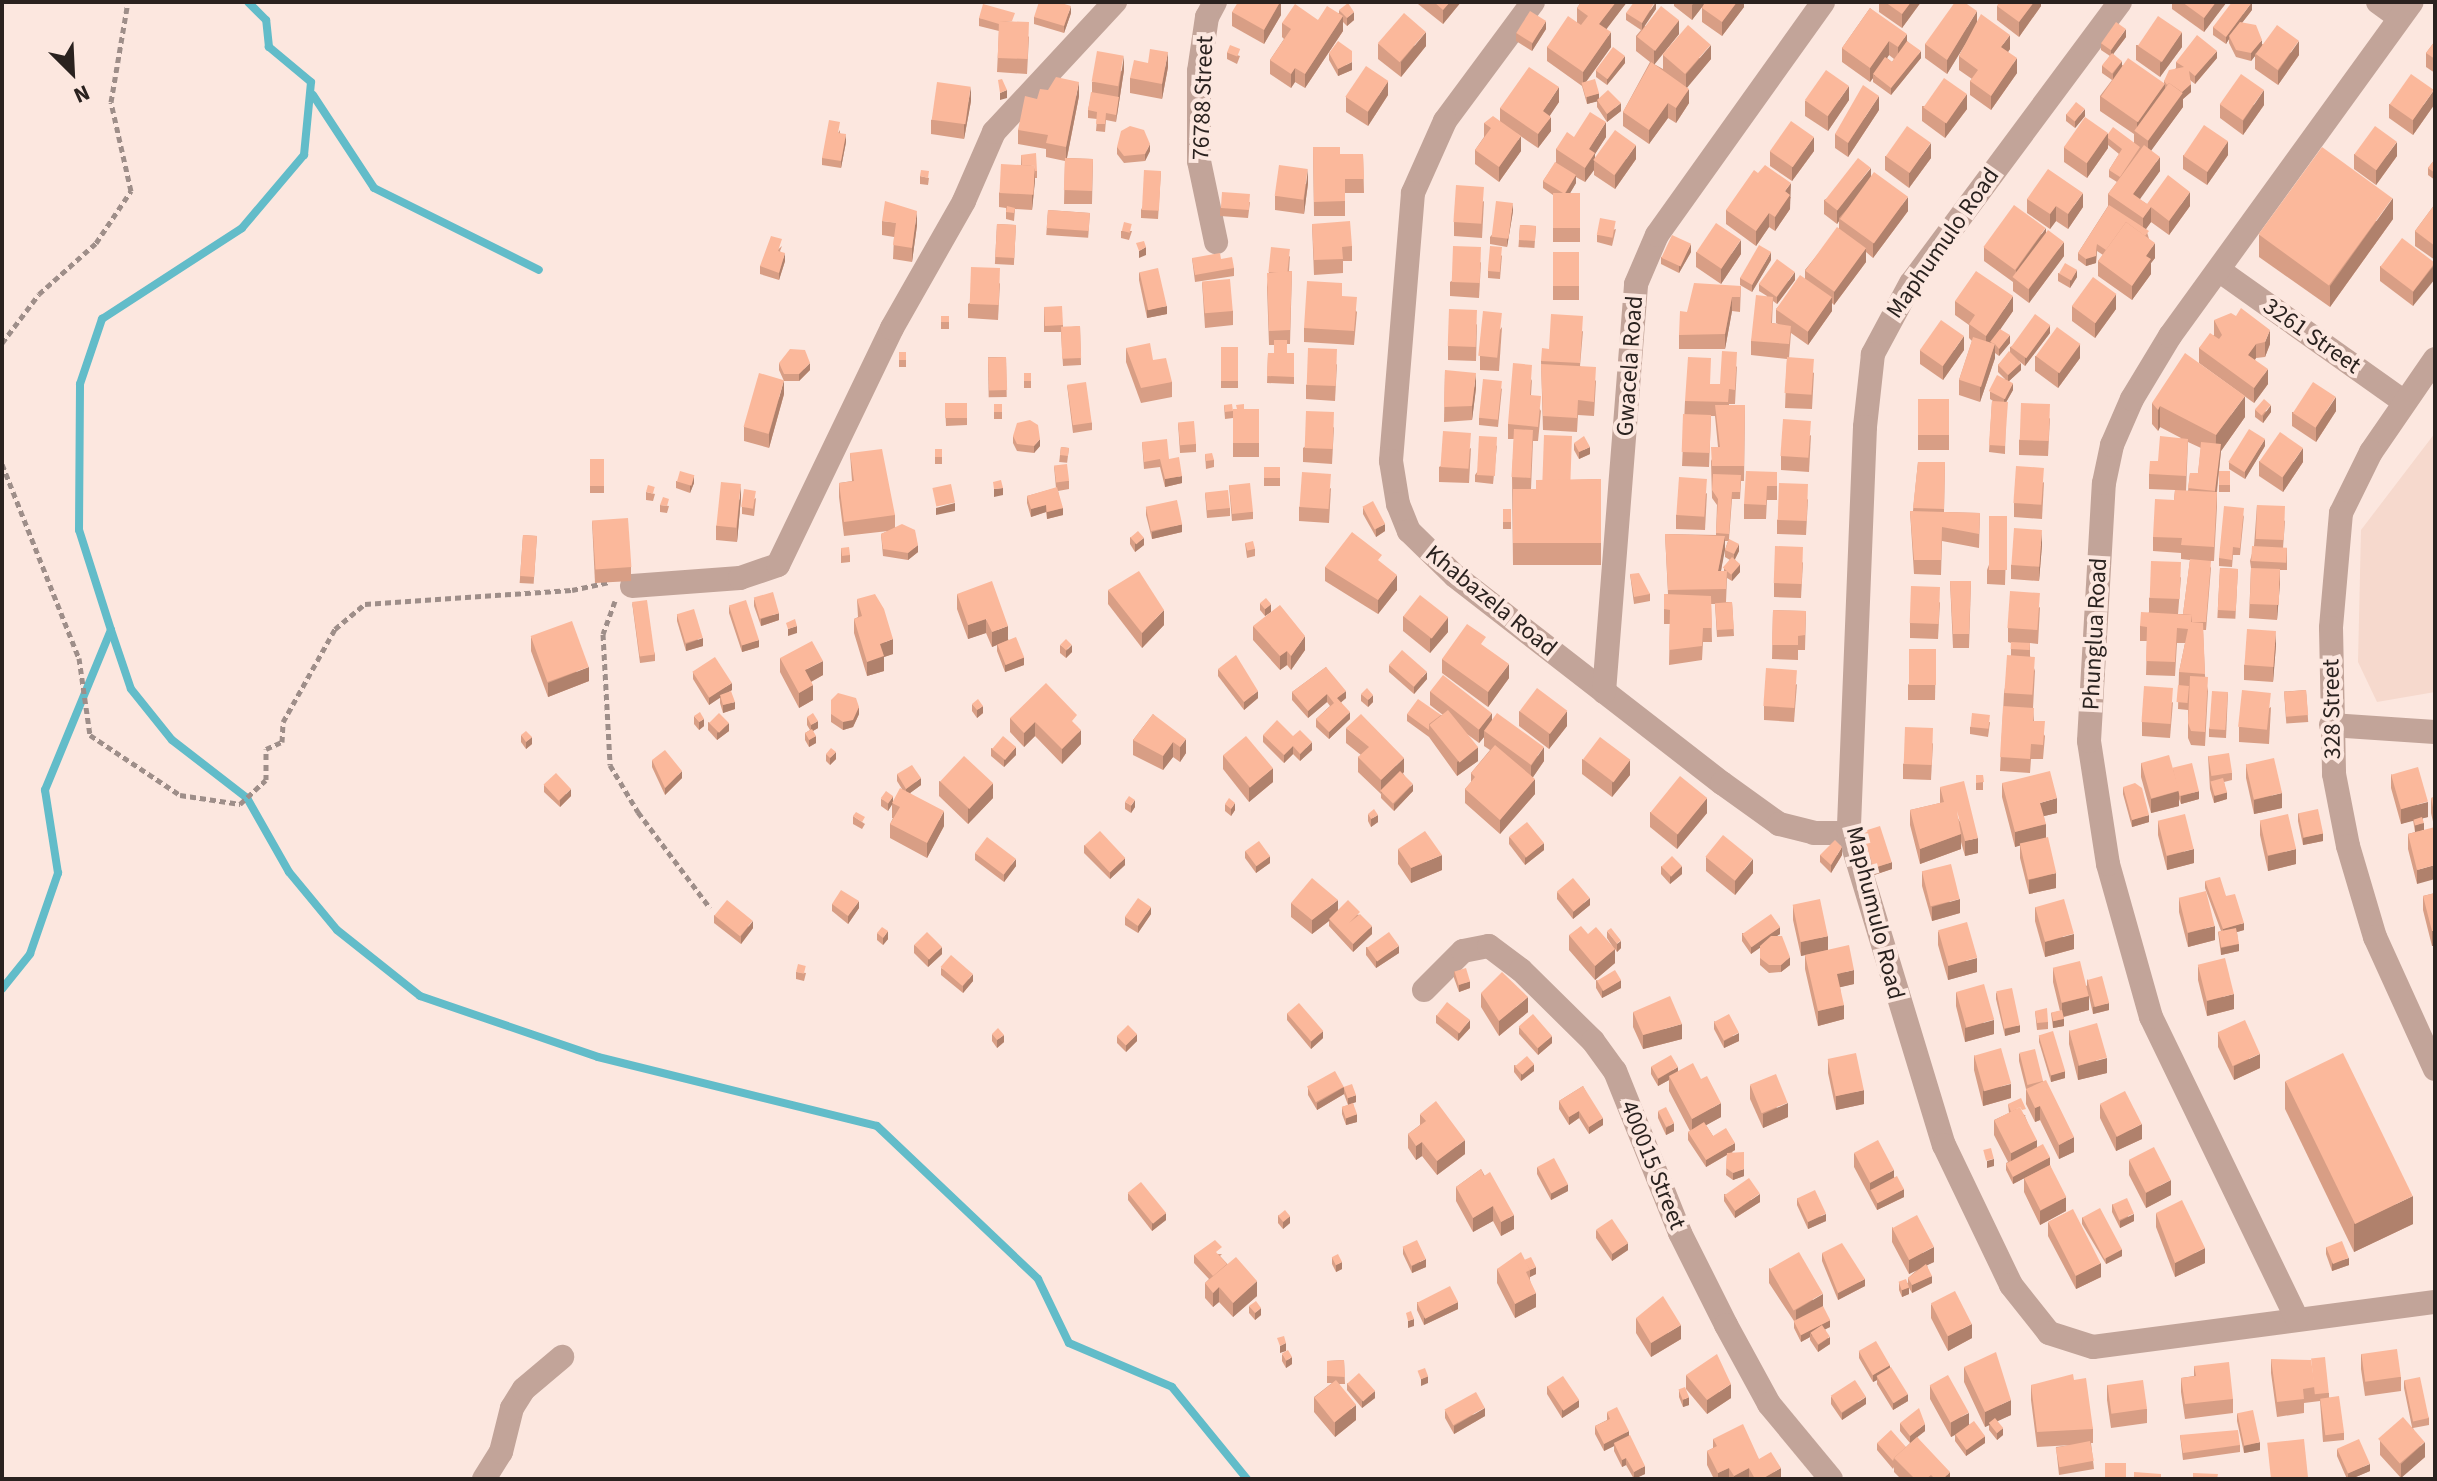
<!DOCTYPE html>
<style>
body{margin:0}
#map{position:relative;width:2437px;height:1481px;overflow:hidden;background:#fce7df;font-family:"Source Sans 3",sans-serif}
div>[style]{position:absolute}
.built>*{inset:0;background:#f6d9cd}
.stream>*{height:8px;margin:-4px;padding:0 4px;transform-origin:4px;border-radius:4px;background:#62bcc9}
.path>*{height:5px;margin-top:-2.5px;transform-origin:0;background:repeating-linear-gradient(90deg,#9e8e89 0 6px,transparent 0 10px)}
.minor>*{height:24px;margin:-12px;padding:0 12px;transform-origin:12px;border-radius:12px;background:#c2a499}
.wall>*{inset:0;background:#d89e85;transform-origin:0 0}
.shaded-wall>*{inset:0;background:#b0816c;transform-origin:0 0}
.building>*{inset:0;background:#fbb89b;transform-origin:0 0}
span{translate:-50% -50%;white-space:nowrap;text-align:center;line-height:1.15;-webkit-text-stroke:8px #fce7df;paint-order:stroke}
.street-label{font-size:24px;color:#2a221f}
.frame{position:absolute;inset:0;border:4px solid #2a221f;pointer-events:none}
.north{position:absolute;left:32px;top:32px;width:80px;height:80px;-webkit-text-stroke:6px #fce7df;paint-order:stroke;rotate:156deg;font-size:22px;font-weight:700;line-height:32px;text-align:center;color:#2a221f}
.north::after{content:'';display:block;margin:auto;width:28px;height:36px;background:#2a221f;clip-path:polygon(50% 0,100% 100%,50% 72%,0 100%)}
</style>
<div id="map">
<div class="built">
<i style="clip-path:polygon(2435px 433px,2435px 692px,2377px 702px,2358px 662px,2361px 530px)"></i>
</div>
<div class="stream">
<i style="left:313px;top:95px;width:111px;rotate:56.7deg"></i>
<i style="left:374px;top:188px;width:184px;rotate:26.4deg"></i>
<i style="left:111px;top:630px;width:62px;rotate:71.3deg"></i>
<i style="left:131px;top:689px;width:65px;rotate:51.2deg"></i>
<i style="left:172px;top:740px;width:95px;rotate:37.7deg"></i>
<i style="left:247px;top:798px;width:85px;rotate:60.4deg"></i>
<i style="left:289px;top:872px;width:75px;rotate:50.4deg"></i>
<i style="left:337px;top:930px;width:106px;rotate:38.5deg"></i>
<i style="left:420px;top:996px;width:188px;rotate:18.9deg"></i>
<i style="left:598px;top:1057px;width:287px;rotate:13.9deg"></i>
<i style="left:877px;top:1126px;width:222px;rotate:43.5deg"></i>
<i style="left:1038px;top:1279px;width:71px;rotate:64.2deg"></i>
<i style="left:1069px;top:1343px;width:112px;rotate:23.1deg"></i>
<i style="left:1172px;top:1387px;width:119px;rotate:50.8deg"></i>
<i style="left:2px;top:989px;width:45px;rotate:-51.3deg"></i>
<i style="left:30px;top:954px;width:86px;rotate:-70.9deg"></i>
<i style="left:58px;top:873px;width:84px;rotate:-98.9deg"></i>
<i style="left:45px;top:790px;width:173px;rotate:-67.6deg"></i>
<i style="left:111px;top:630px;width:105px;rotate:-107.7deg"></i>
<i style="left:79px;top:530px;width:146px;rotate:-89.6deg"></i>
<i style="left:80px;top:384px;width:69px;rotate:-71.3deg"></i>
<i style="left:102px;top:319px;width:167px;rotate:-33deg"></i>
<i style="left:242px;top:228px;width:96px;rotate:-49.7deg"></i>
<i style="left:304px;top:155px;width:73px;rotate:-84.5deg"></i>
<i style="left:311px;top:82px;width:55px;rotate:-140.2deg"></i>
<i style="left:269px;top:47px;width:27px;rotate:-96deg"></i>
<i style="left:266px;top:20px;width:25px;rotate:-135deg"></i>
</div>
<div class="path">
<i style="left:2px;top:343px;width:61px;rotate:-52.9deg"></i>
<i style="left:39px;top:294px;width:76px;rotate:-41.8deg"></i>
<i style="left:96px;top:243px;width:63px;rotate:-56.1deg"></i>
<i style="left:131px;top:191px;width:91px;rotate:-102.7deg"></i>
<i style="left:111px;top:102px;width:101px;rotate:-80.4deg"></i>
<i style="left:2px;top:464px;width:209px;rotate:68.4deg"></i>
<i style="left:79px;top:658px;width:78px;rotate:81.9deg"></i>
<i style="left:90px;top:735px;width:108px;rotate:33.7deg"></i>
<i style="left:180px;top:795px;width:61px;rotate:8.5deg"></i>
<i style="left:240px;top:804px;width:35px;rotate:-43deg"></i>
<i style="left:266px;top:780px;width:31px;rotate:-90deg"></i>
<i style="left:266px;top:749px;width:17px;rotate:-24deg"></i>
<i style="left:282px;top:742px;width:20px;rotate:-87deg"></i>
<i style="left:283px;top:722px;width:107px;rotate:-60.8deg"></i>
<i style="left:335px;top:629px;width:39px;rotate:-40deg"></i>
<i style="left:365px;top:604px;width:207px;rotate:-3.9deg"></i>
<i style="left:572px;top:590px;width:39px;rotate:-12deg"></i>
<i style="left:615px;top:601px;width:35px;rotate:110deg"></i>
<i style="left:603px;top:634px;width:131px;rotate:86.9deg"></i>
<i style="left:610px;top:765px;width:55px;rotate:59.2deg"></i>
<i style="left:638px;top:812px;width:120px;rotate:53.1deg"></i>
</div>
<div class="minor">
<i style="left:1215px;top:2px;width:17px;rotate:118deg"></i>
<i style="left:1207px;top:17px;width:55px;rotate:98.4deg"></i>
<i style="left:1199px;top:71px;width:90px;rotate:90deg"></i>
<i style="left:1199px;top:161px;width:83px;rotate:78.1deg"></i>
<i style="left:1533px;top:2px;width:148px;rotate:126.5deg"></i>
<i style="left:1445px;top:121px;width:79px;rotate:114deg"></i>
<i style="left:1413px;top:193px;width:269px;rotate:94.7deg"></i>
<i style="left:1391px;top:461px;width:44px;rotate:80.8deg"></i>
<i style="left:1398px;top:504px;width:29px;rotate:68deg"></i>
<i style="left:1409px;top:531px;width:64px;rotate:44.4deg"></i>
<i style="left:1455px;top:576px;width:338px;rotate:37.8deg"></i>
<i style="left:1722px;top:783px;width:70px;rotate:35.7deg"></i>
<i style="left:1779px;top:824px;width:36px;rotate:14deg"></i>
<i style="left:1814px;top:833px;width:35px"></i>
<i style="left:2120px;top:2px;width:350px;rotate:126.6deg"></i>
<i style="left:1911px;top:283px;width:81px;rotate:118.2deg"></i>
<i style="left:1873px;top:354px;width:73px;rotate:96.3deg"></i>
<i style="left:1865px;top:427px;width:406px;rotate:92.3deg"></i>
<i style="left:1849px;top:833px;width:326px;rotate:73.1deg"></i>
<i style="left:1944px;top:1145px;width:155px;rotate:64.4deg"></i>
<i style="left:2011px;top:1285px;width:61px;rotate:51.6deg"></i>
<i style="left:2049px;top:1333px;width:46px;rotate:17.7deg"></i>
<i style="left:2093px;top:1347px;width:345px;rotate:-7.5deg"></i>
<i style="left:2378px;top:2px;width:26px;rotate:36deg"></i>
<i style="left:2220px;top:271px;width:224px;rotate:35.4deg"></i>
<i style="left:2435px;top:359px;width:113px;rotate:124.5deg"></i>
<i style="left:2371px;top:452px;width:68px;rotate:116.2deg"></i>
<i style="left:2341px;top:513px;width:115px;rotate:95deg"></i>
<i style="left:2331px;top:628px;width:146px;rotate:88.8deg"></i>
<i style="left:2334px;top:774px;width:73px;rotate:79deg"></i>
<i style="left:2348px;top:846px;width:95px;rotate:73.5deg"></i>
<i style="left:2375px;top:937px;width:145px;rotate:65.6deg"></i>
<i style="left:632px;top:586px;width:108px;rotate:-4.2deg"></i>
<i style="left:740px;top:578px;width:40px;rotate:-18.9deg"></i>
<i style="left:778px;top:565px;width:263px;rotate:-64.3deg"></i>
<i style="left:892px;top:328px;width:146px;rotate:-60.4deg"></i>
<i style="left:964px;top:201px;width:75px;rotate:-66.5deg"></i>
<i style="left:994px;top:132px;width:178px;rotate:-47.1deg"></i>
<i style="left:1604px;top:692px;width:409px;rotate:-85.5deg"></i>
<i style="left:1636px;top:284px;width:53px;rotate:-66.8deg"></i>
<i style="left:1657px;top:235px;width:286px;rotate:-54.5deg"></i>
<i style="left:2331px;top:725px;width:104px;rotate:3.9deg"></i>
<i style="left:1424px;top:990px;width:55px;rotate:-45deg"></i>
<i style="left:1463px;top:951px;width:26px;rotate:-11deg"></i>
<i style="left:1489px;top:946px;width:40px;rotate:37deg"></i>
<i style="left:1521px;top:970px;width:101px;rotate:44.6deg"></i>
<i style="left:1593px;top:1041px;width:37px;rotate:54deg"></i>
<i style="left:1615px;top:1071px;width:175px;rotate:68.1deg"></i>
<i style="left:1680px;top:1233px;width:103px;rotate:63.4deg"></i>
<i style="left:1726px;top:1325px;width:90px;rotate:61.4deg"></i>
<i style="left:1769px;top:1404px;width:97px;rotate:50.4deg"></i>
<i style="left:2297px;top:1319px;width:335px;rotate:-115.8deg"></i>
<i style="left:2151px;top:1017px;width:159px;rotate:-105.7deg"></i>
<i style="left:2108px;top:864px;width:124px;rotate:-98.8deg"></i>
<i style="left:2089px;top:741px;width:258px;rotate:-86.7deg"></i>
<i style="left:2104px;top:483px;width:39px;rotate:-78deg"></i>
<i style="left:2112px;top:445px;width:50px;rotate:-66.5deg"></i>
<i style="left:2132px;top:399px;width:74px;rotate:-58.9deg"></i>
<i style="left:2170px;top:336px;width:412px;rotate:-54.1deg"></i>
<i style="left:484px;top:1479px;width:32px;rotate:-58deg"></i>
<i style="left:501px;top:1452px;width:45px;rotate:-76deg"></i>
<i style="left:512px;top:1408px;width:22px;rotate:-58deg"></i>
<i style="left:524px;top:1389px;width:50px;rotate:-40.1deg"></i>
</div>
<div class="wall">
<i style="clip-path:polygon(1281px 2px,1281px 15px,1264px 44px,1232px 26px,1232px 12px)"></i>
<i style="clip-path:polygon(1418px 2px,1461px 2px,1443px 24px,1418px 4px)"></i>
<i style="clip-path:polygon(1581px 2px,1627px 2px,1606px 29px,1611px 47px,1586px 82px,1599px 99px,1621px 111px,1607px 122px,1597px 107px,1597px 101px,1587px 104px,1582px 86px,1547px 61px,1547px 47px,1577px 22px,1577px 8px)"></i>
<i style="clip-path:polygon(1674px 2px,1744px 2px,1744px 7px,1722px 36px,1702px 22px,1702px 7px,1692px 20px,1674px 6px)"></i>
<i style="clip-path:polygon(1879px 2px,1921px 2px,1902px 28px,1879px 12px)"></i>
<i style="clip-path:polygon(2041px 2px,2041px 6px,2019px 37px,1997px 20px,1997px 6px)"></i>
<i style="clip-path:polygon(2172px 2px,2226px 2px,2226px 3px,2204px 32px,2172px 9px)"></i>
<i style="clip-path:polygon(evenodd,1870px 8px,1907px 41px,1921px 58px,1891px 95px,1873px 82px,1873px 78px,1870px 82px,1842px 62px,1842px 48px,1870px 8px,1889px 55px,1894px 59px,1892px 62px,1887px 58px,1889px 55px)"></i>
<i style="clip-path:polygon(1656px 9px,1644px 26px,1679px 34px,1654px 64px,1663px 69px,1663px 55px,1711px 59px,1687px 87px,1689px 103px,1676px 123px,1668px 118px,1649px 144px,1623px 126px,1623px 112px,1650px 62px,1636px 51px,1636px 36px,1641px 30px,1626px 20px,1626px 13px)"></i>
<i style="clip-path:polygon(1339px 10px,1354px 20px,1347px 26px,1343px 22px,1343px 31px,1305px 88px,1295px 82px,1291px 88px,1270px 74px,1270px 60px,1284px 39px,1282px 37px,1282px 23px,1318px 20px,1339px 13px)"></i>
<i style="clip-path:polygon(2252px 10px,2242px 23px,2262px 44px,2299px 55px,2278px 85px,2255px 69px,2255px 56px,2251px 61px,2236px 57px,2229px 43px,2229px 39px,2226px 44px,2213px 35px,2213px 27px)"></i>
<i style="clip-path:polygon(1071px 13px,1064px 33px,1034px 24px,1034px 17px)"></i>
<i style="clip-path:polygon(979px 18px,1014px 22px,1029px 37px,1027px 74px,997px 72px,999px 31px,979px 26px)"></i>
<i style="clip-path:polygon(1977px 23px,2010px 49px,2008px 52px,2017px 73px,1991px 110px,1970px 95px,1970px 81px,1972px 79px,1959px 70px,1959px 56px,1967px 41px,1947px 74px,1925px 58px,1925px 44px)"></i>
<i style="clip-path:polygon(1546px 29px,1532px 51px,1516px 41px,1516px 33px)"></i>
<i style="clip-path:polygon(2126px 37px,2113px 54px,2122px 65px,2164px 84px,2164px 81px,2176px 68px,2176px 62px,2217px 58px,2195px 84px,2190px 80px,2191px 92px,2183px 99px,2183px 107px,2151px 150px,2160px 171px,2139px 199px,2147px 204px,2190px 206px,2169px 235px,2151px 222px,2146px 229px,2155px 258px,2151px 263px,2151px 274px,2132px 300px,2098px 276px,2098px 261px,2103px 255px,2097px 251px,2096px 263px,2086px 266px,2078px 260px,2078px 253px,2108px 206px,2108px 194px,2117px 182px,2109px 177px,2109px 170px,2119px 154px,2108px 145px,2108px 148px,2087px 178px,2064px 162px,2064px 147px,2108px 134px,2134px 143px,2134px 134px,2100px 111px,2100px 96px,2112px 80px,2102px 73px,2102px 66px,2110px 56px,2101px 50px,2101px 43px)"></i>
<i style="clip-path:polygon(2435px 41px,2435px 73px,2426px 67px,2426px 53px)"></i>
<i style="clip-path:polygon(1378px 44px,1426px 46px,1401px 77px,1378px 59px)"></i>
<i style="clip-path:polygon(2136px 45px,2182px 47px,2160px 77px,2136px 60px)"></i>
<i style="clip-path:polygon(1227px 52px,1240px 56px,1237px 64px,1227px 59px)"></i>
<i style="clip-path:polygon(1329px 53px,1352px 70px,1338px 76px,1329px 60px)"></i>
<i style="clip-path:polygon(1625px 63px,1607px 85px,1596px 77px,1596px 70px)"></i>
<i style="clip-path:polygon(1168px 67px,1162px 99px,1130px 93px,1130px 78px)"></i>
<i style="clip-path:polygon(1124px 70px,1116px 122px,1106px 120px,1105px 132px,1096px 131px,1097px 119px,1088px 118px,1088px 110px,1092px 92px,1092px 82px)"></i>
<i style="clip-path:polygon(1388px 95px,1368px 126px,1346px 112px,1346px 97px)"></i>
<i style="clip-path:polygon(1079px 96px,1067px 158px,1093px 159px,1092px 204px,1064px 204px,1065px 161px,1046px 157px,1046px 149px,1018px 144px,1018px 130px,1037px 99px)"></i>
<i style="clip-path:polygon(1849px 100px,1828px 131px,1805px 116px,1805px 101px)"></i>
<i style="clip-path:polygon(971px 101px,964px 139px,931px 134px,931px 120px)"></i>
<i style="clip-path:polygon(1559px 102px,1549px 116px,1551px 131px,1538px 148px,1516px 133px,1521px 151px,1499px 182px,1475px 164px,1475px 150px,1484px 137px,1484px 123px,1500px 122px,1500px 108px)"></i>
<i style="clip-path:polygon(2220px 104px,2264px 105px,2243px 135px,2220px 118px)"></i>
<i style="clip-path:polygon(2389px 104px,2434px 105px,2413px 135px,2389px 118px)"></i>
<i style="clip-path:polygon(1922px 106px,1967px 109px,1945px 138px,1922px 121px)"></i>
<i style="clip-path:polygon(1879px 110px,1848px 157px,1835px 148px,1835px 134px)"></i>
<i style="clip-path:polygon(2066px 114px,2085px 116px,2075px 128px,2066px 121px)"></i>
<i style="clip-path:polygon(840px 130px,840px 133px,846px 142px,841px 168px,822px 165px,822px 158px)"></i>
<i style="clip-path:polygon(1574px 137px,1606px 137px,1595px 154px,1595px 158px,1636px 159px,1615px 189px,1594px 175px,1594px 170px,1585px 182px,1576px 177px,1576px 183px,1570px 193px,1580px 193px,1580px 242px,1553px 242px,1553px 195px,1543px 188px,1543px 181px,1556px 162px,1556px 149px)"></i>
<i style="clip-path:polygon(1117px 147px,1150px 151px,1145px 161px,1124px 163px,1117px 154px)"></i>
<i style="clip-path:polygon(1313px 147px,1340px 154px,1363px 154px,1364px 193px,1345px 193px,1345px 216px,1314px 216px)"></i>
<i style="clip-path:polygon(1770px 151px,1814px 151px,1792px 181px,1770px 166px)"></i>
<i style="clip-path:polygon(2354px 154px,2397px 156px,2376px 185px,2354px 169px)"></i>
<i style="clip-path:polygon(1021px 155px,1037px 171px,1037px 178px,1035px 178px,1032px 210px,1015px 209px,1014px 221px,1006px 219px,1006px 208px,999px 207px,999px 193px,1021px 165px)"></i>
<i style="clip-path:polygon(2183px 155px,2228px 155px,2207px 185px,2183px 169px)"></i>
<i style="clip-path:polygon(1885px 156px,1931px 158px,1909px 188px,1885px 170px)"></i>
<i style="clip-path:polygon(2435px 159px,2435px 180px,2428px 175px,2428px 168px)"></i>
<i style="clip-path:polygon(1161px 171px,1158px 219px,1141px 218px,1141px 210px)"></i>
<i style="clip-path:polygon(920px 176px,929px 178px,928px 185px,920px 184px)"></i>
<i style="clip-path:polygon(1871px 177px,1908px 211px,1873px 258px,1866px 252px,1866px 262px,1834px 305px,1832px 303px,1832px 311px,1808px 345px,1791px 333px,1789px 358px,1814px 373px,1812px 409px,1785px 408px,1787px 359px,1751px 355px,1751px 341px,1767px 296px,1759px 291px,1759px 284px,1795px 280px,1777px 304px,1773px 301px,1772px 323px,1778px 324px,1776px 323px,1776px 309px,1805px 279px,1805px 270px,1839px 228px,1839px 221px,1837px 224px,1824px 214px,1824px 200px)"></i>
<i style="clip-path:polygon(1308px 183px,1304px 214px,1275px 210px,1275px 196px)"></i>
<i style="clip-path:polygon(1791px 197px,1790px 199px,1790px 209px,1775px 231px,1769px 227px,1756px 246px,1726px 224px,1726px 210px)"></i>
<i style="clip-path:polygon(2027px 199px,2083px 207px,2068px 229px,2056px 221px,2050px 229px,2027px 213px)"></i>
<i style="clip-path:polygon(1484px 201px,1482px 238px,1454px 236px,1454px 222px)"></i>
<i style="clip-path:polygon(1250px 202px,1248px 218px,1220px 216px,1220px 208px)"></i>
<i style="clip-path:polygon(2435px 204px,2435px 260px,2415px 246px,2415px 231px)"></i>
<i style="left:1048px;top:210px;width:42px;height:25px;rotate:4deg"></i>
<i style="clip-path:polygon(1513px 211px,1507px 247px,1490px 244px,1490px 237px)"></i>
<i style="clip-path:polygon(2393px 219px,2330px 307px,2259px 257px,2259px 235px)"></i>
<i style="clip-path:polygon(882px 221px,917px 225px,912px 262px,893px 259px,894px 237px,882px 235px)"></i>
<i style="left:997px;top:224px;width:19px;height:40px;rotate:3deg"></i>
<i style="clip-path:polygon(1312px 224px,1352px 246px,1352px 261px,1343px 261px,1343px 273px,1314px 275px)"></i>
<i style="left:1520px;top:225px;width:16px;height:22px;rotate:4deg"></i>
<i style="clip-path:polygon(1616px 229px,1612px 246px,1597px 242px,1597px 235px)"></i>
<i style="clip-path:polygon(1121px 231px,1132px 231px,1129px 240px,1121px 238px)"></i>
<i style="clip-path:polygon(2046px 233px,2064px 256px,2029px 303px,2013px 291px,2013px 282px,1984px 261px,1984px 247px)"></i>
<i style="clip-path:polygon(782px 246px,780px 251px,785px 261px,779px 280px,760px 274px,760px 266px)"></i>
<i style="left:1553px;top:252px;width:26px;height:48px"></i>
<i style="clip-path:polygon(1691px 252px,1679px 273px,1661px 264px,1661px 257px)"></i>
<i style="clip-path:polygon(1696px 252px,1741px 254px,1721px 284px,1696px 267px)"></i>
<i style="clip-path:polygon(1502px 255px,1500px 279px,1488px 278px,1488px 271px)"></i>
<i style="clip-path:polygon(1290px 256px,1289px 271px,1292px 271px,1290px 344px,1287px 344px,1287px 353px,1294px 353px,1294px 384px,1267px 383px,1268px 353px,1274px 353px,1274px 345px,1269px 345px,1267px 287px,1269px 272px)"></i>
<i style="clip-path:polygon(1192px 258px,1221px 259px,1234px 268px,1234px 276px,1195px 282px)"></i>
<i style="clip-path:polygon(1771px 260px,1752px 292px,1740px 285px,1740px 278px)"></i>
<i style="clip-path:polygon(1481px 262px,1479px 298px,1450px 296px,1450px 282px)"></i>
<i style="clip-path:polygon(2435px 263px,2413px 306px,2380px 281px,2380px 266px)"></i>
<i style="clip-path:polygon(1139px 272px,1167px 314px,1147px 318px,1139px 280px)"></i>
<i style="clip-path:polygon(2058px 273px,2077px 277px,2070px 288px,2058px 281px)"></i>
<i style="clip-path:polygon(1202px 282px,1233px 311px,1233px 325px,1205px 328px)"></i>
<i style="clip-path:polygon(1000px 283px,998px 320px,968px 318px,968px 304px)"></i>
<i style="clip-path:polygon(1741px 286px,1740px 312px,1732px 311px,1725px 349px,1679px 349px,1679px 335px,1687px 312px)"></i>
<i style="clip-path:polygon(1342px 296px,1357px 312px,1354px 345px,1304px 342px,1304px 328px)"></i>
<i style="clip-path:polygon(1955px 301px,2013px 311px,2000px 329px,2010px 343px,1999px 356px,1995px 353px,1995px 358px,1980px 402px,1959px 395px,1959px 380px,1972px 341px,1969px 338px,1969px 325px,1955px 315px)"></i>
<i style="clip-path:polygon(2072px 306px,2116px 309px,2095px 338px,2072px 321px)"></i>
<i style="clip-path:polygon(1044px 307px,1063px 325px,1063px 328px,1080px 326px,1081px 365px,1063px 366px,1061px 332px,1044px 332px)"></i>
<i style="left:941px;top:316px;width:8px;height:13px"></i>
<i style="clip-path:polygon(2214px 320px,2270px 344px,2265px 357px,2256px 358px,2255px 360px,2268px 384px,2254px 403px,2199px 363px,2199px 348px,2214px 335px)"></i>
<i style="clip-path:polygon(1477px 324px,1476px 361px,1448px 360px,1448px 346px)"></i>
<i style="clip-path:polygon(1502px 327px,1499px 371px,1480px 370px,1480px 356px)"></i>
<i style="clip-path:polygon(1583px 331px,1580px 366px,1596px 381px,1594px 416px,1578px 415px,1577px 432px,1543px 430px,1541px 361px,1549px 349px)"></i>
<i style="clip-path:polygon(2050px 333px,2025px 366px,2019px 361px,2021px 370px,2009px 381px,2013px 390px,2006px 402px,2005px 454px,1989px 452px,1992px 401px,1993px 401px,1990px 399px,1990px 392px,2005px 379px,1998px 372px,1998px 365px,2010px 352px,2010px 347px)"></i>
<i style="left:1221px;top:347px;width:17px;height:41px"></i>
<i style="clip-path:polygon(1126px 348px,1153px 360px,1172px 382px,1172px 397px,1141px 403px,1126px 362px)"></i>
<i style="clip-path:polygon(1920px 350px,1964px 350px,1943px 380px,1920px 364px)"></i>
<i style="left:899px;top:352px;width:7px;height:15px"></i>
<i style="clip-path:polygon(2035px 356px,2080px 358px,2058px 388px,2035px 371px)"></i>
<i style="left:1006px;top:357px;width:40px;height:18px;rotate:89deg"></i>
<i style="clip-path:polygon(779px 363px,810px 370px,799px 381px,784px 381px,779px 370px)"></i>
<i style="clip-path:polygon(1337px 364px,1335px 401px,1306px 399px,1306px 385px)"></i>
<i style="clip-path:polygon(evenodd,1737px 366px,1735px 404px,1729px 404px,1729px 405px,1745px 405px,1744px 481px,1741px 481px,1740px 499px,1732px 499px,1729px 539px,1739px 551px,1735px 559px,1740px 572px,1732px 581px,1727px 578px,1726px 602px,1732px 602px,1734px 636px,1717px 637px,1715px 604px,1711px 604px,1712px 642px,1703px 642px,1702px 660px,1669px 665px,1670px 624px,1664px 624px,1664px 594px,1668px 594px,1665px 534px,1716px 535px,1717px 505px,1712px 498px,1711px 461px,1718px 447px,1715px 416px,1711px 416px,1709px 467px,1682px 466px,1685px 401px,1711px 384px,1720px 384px,1737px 366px,1725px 541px,1728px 541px,1725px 550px,1725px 557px,1730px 560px,1724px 568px,1724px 571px,1721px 571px,1725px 541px)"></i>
<i style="clip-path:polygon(1445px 370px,1476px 388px,1472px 420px,1444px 422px)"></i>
<i style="left:1024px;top:373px;width:7px;height:15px"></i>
<i style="clip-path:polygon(1532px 379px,1531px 395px,1541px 411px,1538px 441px,1533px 441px,1531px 489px,1536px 489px,1571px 480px,1601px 479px,1601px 565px,1513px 565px,1512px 477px,1514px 439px,1508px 439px,1508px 424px)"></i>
<i style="clip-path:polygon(1067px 385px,1092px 423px,1092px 430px,1073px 433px)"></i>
<i style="clip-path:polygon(1502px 388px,1498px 427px,1479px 425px,1479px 418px)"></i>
<i style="clip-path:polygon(784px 394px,769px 448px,744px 441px,744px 427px)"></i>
<i style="left:1918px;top:399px;width:31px;height:51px"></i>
<i style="clip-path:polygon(evenodd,2152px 403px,2245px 417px,2221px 451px,2217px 492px,2217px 507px,2214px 561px,2207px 561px,2211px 568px,2206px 630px,2203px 630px,2205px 676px,2208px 691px,2205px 746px,2191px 745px,2188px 738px,2188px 710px,2178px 709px,2179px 672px,2185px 643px,2177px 643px,2175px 676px,2146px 675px,2147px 641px,2140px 641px,2140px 626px,2149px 612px,2149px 598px,2181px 577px,2178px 614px,2183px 614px,2190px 560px,2181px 559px,2181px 553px,2153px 551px,2153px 537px,2174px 500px,2175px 490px,2149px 489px,2149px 474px,2158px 461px,2181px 438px,2160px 427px,2158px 431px,2152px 424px,2152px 403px,2188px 442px,2201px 448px,2198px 473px,2190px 473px,2188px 491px,2186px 491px,2188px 442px)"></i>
<i style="clip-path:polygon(945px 404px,967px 418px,967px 425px,946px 426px)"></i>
<i style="left:994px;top:404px;width:8px;height:15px"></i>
<i style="clip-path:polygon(1224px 405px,1233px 411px,1233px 418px,1225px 419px)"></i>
<i style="left:1233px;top:409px;width:26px;height:48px"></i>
<i style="clip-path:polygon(2255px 410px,2271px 412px,2263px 423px,2255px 417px)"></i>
<i style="clip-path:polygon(2336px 411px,2316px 442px,2292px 426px,2292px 412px)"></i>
<i style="clip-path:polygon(2050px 418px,2048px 456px,2019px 455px,2019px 440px)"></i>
<i style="clip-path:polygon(1178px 423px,1196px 444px,1196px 452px,1180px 453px)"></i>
<i style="clip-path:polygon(1334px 427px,1332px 464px,1303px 462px,1303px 448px)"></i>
<i style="clip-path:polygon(1811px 435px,1809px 472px,1781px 470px,1781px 456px)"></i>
<i style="clip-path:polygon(1013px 436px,1040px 446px,1034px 453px,1017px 451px,1013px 443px)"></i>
<i style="clip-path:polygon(1142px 442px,1169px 459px,1182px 483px,1165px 487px,1160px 467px,1144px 469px)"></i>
<i style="clip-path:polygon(1574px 443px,1590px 454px,1579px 459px,1574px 450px)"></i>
<i style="clip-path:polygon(1497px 445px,1493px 484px,1475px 482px,1475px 475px)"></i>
<i style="clip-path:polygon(2265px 446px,2245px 479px,2229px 469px,2229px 462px)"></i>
<i style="left:1061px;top:447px;width:8px;height:15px;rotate:7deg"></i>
<i style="clip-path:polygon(1471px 448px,1469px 483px,1439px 482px,1439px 467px)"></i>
<i style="left:935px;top:449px;width:7px;height:15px"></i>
<i style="clip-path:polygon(850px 453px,895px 515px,895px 527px,918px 552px,908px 560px,883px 556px,881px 534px,888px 531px,844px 536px,839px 497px,839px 483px,852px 481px)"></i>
<i style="clip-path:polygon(1205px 454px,1214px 460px,1214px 467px,1206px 469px)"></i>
<i style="left:590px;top:459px;width:14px;height:34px"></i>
<i style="clip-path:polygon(2259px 461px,2303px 462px,2283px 492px,2259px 476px)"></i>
<i style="clip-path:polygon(1918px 462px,1945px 462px,1944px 512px,1980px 513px,1979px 548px,1942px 541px,1941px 575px,1914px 574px,1910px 511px,1913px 511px)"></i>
<i style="clip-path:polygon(1054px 466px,1069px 481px,1069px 489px,1058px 491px,1063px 515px,1047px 519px,1046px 512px,1031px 517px,1027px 503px,1027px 496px,1056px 488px)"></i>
<i style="left:1264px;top:467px;width:16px;height:19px"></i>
<i style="clip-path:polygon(1777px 472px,1777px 500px,1767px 500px,1766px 519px,1744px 519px,1744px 504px)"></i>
<i style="clip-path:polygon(2219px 472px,2230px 485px,2230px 492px,2219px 492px)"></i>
<i style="clip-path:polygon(676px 481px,694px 483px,690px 493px,676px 488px)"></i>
<i style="clip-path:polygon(2044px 482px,2042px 519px,2014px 517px,2014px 503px)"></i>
<i style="clip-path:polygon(1229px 485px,1253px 512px,1253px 519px,1232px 521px)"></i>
<i style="clip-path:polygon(1331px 488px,1329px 523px,1299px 521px,1299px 507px)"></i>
<i style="clip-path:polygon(646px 492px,655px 494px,653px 501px,646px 500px)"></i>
<i style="clip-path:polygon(1205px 493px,1230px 508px,1230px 516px,1207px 518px)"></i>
<i style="clip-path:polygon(1707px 493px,1705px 530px,1676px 529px,1676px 515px)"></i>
<i style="clip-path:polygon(741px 498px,737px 542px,716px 540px,716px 526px)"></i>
<i style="clip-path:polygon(756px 498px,754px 516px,742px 514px,742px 507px)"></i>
<i style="clip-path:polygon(1808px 499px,1806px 535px,1777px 534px,1777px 520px)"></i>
<i style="clip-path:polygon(660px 505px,669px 506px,667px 513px,660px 512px)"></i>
<i style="clip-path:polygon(2257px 505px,2285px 521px,2283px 548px,2287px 548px,2287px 570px,2280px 570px,2277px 620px,2249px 618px,2251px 568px,2250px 561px,2254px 546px)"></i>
<i style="clip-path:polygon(1363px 507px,1385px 531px,1376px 537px,1363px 514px)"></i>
<i style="clip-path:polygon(1146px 508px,1182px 532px,1152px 539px,1146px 515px)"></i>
<i style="left:1503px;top:509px;width:8px;height:20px"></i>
<i style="clip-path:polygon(2244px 515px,2240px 555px,2233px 555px,2232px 567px,2219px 566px,2219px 558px)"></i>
<i style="clip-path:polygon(2007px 516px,2005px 585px,1987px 584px,1987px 570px)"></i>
<i style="clip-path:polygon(592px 521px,631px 567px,631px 581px,595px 583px)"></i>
<i style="left:523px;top:535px;width:14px;height:48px;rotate:4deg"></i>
<i style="clip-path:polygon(1130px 537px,1144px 545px,1135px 552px,1130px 544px)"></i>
<i style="clip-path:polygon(1245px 543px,1255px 549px,1255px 556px,1247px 558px)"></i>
<i style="clip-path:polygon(2042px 545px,2039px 581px,2011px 579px,2011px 565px)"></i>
<i style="clip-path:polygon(841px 548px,850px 555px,850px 562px,841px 563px)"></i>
<i style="clip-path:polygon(1803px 562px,1801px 598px,1774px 597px,1774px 583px)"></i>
<i style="clip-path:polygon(1382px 564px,1397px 590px,1378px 614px,1325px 581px,1325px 567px)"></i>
<i style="left:2220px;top:568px;width:18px;height:50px;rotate:3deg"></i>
<i style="clip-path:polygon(1630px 574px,1650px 594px,1650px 601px,1634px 604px)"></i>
<i style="clip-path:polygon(1950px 581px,1971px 581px,1969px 648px,1953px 648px)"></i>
<i style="clip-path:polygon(1108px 590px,1164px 625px,1142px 648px,1108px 604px)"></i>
<i style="clip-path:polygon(957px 594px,1008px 639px,1024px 665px,1005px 672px,997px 651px,997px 645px,992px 647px,986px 633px,968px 639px,957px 609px)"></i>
<i style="clip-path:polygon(754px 599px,779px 620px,761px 626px,754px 606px)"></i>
<i style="clip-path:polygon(857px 599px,893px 654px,884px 657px,884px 671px,867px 676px,854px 633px,854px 619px,858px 617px)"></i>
<i style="clip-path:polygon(632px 602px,655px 654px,655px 661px,640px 663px)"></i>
<i style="clip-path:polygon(1940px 602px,1938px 639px,1910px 638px,1910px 623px)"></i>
<i style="clip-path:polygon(1260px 603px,1271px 612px,1265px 616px,1260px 610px)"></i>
<i style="clip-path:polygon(729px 606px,759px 647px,742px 652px,729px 613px)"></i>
<i style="clip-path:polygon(2040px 607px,2038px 644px,2030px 643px,2030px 656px,2035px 671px,2033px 708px,2034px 721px,2045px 736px,2043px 759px,2031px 759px,2030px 773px,2000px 771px,2004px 693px,2011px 655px,2011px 643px,2008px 642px,2008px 628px)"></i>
<i style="clip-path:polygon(1773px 610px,1806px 611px,1805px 650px,1798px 650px,1798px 660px,1772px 659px)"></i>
<i style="clip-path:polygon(677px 614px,703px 646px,686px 651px,677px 621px)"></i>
<i style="clip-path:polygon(1403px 616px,1448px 632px,1430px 653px,1403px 631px)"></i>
<i style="clip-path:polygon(1253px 626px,1305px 650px,1291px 670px,1287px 665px,1280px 670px,1253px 640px)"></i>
<i style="clip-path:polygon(531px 637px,589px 681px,548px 697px,531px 651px)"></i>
<i style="clip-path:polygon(1060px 645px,1072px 652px,1066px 658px,1060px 653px)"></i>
<i style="clip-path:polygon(2276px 645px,2273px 682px,2244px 680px,2244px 665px)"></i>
<i style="clip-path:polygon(1936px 649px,1935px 700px,1908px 700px,1908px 685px)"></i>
<i style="clip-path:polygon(780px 658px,823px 675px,811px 682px,813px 700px,799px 708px,780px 672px)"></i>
<i style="clip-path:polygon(1442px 659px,1509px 678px,1488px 707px,1442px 673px)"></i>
<i style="clip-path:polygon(1389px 665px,1427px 679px,1414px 694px,1389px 672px)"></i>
<i style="clip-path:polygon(1326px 667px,1346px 698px,1341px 702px,1350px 719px,1329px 739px,1316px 727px,1316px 719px,1330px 706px,1327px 702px,1308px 718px,1292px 700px,1292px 692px)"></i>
<i style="clip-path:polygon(1218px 669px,1258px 698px,1244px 710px,1218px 676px)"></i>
<i style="clip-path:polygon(693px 672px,732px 690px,728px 692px,735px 709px,723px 713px,720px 703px,720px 697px,709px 705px,693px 679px)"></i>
<i style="clip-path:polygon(1797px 684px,1794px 722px,1764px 720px,1764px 706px)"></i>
<i style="left:2306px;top:690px;width:32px;height:22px;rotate:86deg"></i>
<i style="clip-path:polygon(1430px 691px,1492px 720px,1544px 761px,1533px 777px,1535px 794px,1500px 834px,1465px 803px,1465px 789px,1471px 782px,1471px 773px,1490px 750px,1484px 746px,1484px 737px,1479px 743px,1467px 734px,1478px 761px,1457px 776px,1429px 737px,1407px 721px,1407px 714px,1443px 715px,1430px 705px)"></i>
<i style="clip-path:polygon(2228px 692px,2226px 738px,2209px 737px,2209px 729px)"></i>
<i style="clip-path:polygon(1361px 694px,1373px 702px,1368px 707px,1361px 701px)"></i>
<i style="clip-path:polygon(831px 700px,859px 714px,853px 727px,843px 730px,831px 722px)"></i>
<i style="clip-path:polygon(2173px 702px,2170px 738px,2142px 736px,2142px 722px)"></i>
<i style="clip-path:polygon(972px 704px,983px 713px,977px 718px,972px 711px)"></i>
<i style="clip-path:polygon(2271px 707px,2269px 744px,2239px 742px,2239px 727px)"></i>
<i style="clip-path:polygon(1519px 711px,1567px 726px,1549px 749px,1519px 726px)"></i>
<i style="clip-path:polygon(1153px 714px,1186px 753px,1180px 762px,1173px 757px,1163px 770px,1133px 755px,1133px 740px)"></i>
<i style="clip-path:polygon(694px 716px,704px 726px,699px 730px,694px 724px)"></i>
<i style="clip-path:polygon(807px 717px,818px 728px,813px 731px,816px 743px,809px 747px,805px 740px,805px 733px,810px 730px,807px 725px)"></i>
<i style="clip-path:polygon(1010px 718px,1077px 726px,1081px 744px,1062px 764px,1035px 736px,1024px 747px,1010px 732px)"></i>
<i style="clip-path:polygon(708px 722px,729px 731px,717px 740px,708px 730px)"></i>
<i style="clip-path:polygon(1990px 722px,1988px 737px,1970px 734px,1970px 727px)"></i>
<i style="clip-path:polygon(1346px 728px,1404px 772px,1403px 773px,1413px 791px,1394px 811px,1381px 798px,1381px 794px,1358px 772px,1358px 757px,1361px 755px,1346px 743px)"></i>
<i style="clip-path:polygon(521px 735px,532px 744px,526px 749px,521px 742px)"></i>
<i style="clip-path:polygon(1263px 735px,1312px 750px,1300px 761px,1293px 754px,1284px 763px,1263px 742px)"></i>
<i style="clip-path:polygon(1933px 743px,1931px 780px,1903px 779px,1903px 764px)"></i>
<i style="clip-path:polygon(991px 748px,1016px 755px,1004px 767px,991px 756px)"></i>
<i style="clip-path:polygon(826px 754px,836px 759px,830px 765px,826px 761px)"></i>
<i style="clip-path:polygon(1223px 755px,1273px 782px,1249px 802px,1223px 769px)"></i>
<i style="clip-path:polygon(2208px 756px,2232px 773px,2232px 780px,2224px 782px,2227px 799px,2214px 803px,2210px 789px)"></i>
<i style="clip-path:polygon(1582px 759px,1630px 775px,1612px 797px,1582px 774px)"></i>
<i style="clip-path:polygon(652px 760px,682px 778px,665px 795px,652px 767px)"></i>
<i style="clip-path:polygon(2141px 763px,2173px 769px,2199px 799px,2181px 804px,2179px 799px,2179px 806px,2151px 813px,2141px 777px)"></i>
<i style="clip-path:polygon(2246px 764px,2282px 808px,2254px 814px,2246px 778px)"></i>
<i style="clip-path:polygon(897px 774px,921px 785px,910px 793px,944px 826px,927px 858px,890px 838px,890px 824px,893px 818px,892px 818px,892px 804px,888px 811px,881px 806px,881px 799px,893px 802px,902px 789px,897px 781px)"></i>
<i style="clip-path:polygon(2391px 774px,2428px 817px,2423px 818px,2417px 884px,2408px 849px,2408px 834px,2415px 832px,2413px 820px,2401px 824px,2391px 788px)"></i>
<i style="left:1976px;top:775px;width:7px;height:15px"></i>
<i style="clip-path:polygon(939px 781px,993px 798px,968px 824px,939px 796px)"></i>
<i style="clip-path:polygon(2002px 783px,2057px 813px,2044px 816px,2046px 838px,2056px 888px,2029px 894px,2020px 858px,2020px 845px,2015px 847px,2002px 797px)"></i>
<i style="clip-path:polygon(544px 785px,571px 796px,560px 807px,544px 792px)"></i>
<i style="clip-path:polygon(1940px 787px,1978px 853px,1965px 856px,1961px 842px,1961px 849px,1920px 864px,1910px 825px,1910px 810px,1940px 803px)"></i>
<i style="clip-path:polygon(2123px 787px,2149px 822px,2132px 827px,2123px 794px)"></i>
<i style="clip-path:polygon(2435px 797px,2434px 826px,2431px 813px,2431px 798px)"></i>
<i style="clip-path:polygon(1125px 802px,1135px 807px,1131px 813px,1125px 809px)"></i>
<i style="clip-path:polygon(1225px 804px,1235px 810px,1231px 816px,1225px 811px)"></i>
<i style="clip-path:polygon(1650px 812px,1707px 813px,1677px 849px,1650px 827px)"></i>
<i style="clip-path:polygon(2298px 813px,2323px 841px,2303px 845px,2298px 821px)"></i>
<i style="clip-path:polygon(1368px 814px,1378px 822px,1371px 827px,1368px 821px)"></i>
<i style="clip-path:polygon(853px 816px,865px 824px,862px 829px,853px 824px)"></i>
<i style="clip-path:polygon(2158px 821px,2194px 863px,2167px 870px,2158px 835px)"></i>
<i style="clip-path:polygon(2260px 821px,2296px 864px,2268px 871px,2260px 835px)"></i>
<i style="clip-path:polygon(1862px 832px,1892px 869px,1874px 875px,1862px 839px)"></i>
<i style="clip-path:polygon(1509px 837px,1544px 850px,1525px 865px,1509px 844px)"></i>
<i style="clip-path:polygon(1084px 845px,1125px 865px,1110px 879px,1084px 853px)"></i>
<i style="clip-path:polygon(1398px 849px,1442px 870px,1411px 883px,1398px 864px)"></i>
<i style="clip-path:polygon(1245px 851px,1270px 863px,1256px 873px,1245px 858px)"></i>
<i style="clip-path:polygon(975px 853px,1016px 866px,1004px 882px,975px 860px)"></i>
<i style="clip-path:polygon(1820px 855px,1842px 855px,1831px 873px,1820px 862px)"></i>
<i style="clip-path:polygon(1706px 857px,1753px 873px,1735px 895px,1706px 871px)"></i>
<i style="clip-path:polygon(1661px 866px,1682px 874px,1670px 884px,1661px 874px)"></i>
<i style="clip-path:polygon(1922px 871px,1960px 913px,1932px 921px,1922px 886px)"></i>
<i style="clip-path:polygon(2205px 881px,2226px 896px,2244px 930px,2237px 932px,2239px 951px,2221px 955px,2218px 932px,2221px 931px,2205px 888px)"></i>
<i style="clip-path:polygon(1557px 892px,1590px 905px,1573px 919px,1557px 899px)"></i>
<i style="clip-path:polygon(2435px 893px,2435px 945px,2432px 946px,2423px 910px,2423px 896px)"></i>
<i style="clip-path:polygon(2179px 898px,2215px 940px,2188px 947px,2179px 912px)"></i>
<i style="clip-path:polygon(1291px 903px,1360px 915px,1372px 934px,1353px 952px,1329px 926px,1329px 921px,1312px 934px,1291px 917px)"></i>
<i style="clip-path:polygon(832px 904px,859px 908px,848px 924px,832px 911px)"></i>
<i style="clip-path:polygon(1793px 905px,1854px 984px,1840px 987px,1844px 1019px,1818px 1026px,1805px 969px,1805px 955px,1801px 956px,1793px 920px)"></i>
<i style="clip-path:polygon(2035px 907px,2074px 949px,2045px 957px,2035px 921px)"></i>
<i style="clip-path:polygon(1151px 914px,1138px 933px,1125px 925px,1125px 917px)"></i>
<i style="clip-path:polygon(714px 915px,753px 928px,741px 944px,714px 923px)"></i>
<i style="clip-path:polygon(1607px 931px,1621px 948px,1617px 952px,1615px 949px,1615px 963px,1595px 980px,1569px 950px,1569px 935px,1588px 934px,1613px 947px,1607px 938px)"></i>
<i style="clip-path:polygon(1938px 931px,1977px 972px,1948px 980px,1938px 945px)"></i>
<i style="clip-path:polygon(877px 933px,888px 939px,883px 945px,877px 940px)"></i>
<i style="clip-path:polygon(1742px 933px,1780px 934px,1776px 936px,1790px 965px,1781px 972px,1769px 973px,1760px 965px,1760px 947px,1751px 954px,1742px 941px)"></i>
<i style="clip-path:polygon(914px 945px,942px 954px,928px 967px,914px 953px)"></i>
<i style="clip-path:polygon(1366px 947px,1399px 953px,1376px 968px,1366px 955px)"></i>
<i style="clip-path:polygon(2198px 966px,2234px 1009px,2207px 1016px,2198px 980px)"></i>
<i style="clip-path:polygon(941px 968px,973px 981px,963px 993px,941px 975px)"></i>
<i style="clip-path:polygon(2053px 968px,2087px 986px,2087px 979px,2109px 1010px,2093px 1014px,2089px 996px,2089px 1010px,2064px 1017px,2064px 1026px,2053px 1028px,2051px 1013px,2060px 1011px,2053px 982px)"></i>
<i style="clip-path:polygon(1454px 971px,1470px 988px,1459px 992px,1454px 978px)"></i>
<i style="clip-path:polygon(796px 972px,806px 973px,804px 981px,796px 979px)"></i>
<i style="clip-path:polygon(1596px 980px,1621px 988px,1602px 998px,1596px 988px)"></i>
<i style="clip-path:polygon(1956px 992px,1994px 1034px,1965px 1042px,1956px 1006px)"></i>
<i style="clip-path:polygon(1996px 992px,2020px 1032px,2005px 1036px,1996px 999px)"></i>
<i style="clip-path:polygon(1481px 993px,1528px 1012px,1499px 1036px,1481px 1007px)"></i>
<i style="clip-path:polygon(2035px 1011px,2048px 1022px,2048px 1029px,2037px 1030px)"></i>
<i style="clip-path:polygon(1633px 1012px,1682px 1039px,1643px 1049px,1633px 1027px)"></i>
<i style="clip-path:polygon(1287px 1013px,1323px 1038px,1311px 1049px,1287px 1020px)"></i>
<i style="clip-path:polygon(1436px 1015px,1470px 1028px,1458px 1041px,1436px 1023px)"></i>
<i style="clip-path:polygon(1714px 1021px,1739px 1041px,1724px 1048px,1714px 1029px)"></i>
<i style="clip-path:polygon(1519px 1027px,1552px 1043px,1538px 1055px,1519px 1034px)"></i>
<i style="clip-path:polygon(2069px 1030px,2107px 1073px,2078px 1080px,2069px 1044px)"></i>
<i style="clip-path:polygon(2218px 1032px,2260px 1068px,2234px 1080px,2218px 1047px)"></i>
<i style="clip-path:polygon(992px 1034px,1004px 1042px,997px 1048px,992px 1041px)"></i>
<i style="clip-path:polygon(2039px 1035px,2065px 1078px,2051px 1082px,2039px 1042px)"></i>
<i style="clip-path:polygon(1117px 1036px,1137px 1041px,1126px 1052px,1117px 1043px)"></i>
<i style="clip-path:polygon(2019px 1053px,2043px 1081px,2074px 1152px,2059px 1159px,2040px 1120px,2035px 1122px,2026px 1104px,2026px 1089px,2019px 1061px)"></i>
<i style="clip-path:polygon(1974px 1055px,2011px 1098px,1983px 1106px,1974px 1070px)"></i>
<i style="clip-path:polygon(1828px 1059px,1864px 1104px,1836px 1110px,1828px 1073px)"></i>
<i style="clip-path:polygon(1514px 1065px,1534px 1071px,1521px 1081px,1514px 1072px)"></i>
<i style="clip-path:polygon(1651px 1067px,1678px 1071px,1721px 1117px,1706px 1125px,1713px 1136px,1735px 1150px,1732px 1152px,1744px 1176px,1733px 1180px,1726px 1175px,1727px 1155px,1706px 1167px,1688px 1140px,1688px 1132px,1690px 1131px,1669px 1091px,1669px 1080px,1658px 1086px,1651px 1074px)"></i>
<i style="clip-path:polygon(2285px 1081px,2413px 1224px,2354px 1252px,2285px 1109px)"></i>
<i style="clip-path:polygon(1750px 1085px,1788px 1117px,1763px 1128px,1750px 1099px)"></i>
<i style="clip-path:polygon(1583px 1086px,1603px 1125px,1589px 1134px,1579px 1118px,1569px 1125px,1559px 1109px,1559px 1101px)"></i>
<i style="clip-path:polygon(1344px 1087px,1356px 1102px,1353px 1103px,1357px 1122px,1346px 1125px,1342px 1114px,1342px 1107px,1348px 1105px,1344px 1094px,1317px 1110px,1308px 1095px,1308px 1088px)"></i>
<i style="clip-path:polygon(2008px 1104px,2026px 1116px,2025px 1116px,2037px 1147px,2050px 1165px,2066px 1211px,2040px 1225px,2024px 1192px,2024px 1178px,2013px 1184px,2006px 1170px,2006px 1163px,2008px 1162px,1994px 1135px,1994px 1120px,2009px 1113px)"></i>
<i style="clip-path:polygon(2100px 1104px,2142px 1139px,2116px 1151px,2100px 1118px)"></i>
<i style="clip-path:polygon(1658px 1111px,1674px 1131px,1666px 1135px,1658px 1118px)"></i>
<i style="clip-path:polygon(1420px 1114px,1465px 1154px,1437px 1175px,1422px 1156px,1416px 1160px,1408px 1148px,1408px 1134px,1420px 1125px)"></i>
<i style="clip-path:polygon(1854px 1153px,1894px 1177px,1904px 1197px,1877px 1210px,1854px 1167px)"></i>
<i style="clip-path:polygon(2129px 1160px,2171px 1195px,2146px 1208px,2129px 1175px)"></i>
<i style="clip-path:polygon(1537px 1167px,1568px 1191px,1551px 1200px,1537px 1174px)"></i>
<i style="clip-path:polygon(1481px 1169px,1514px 1229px,1501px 1236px,1493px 1221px,1473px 1232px,1456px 1201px,1456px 1187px)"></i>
<i style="clip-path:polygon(1128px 1193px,1166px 1220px,1152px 1231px,1128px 1200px)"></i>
<i style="clip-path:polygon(1724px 1194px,1760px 1202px,1735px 1218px,1724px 1201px)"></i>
<i style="clip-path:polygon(1797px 1198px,1826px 1221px,1808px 1229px,1797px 1205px)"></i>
<i style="clip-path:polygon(2112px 1204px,2134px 1221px,2120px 1228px,2112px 1212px)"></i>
<i style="clip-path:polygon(2156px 1213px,2205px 1263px,2175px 1277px,2156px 1227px)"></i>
<i style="clip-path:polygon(1278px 1215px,1290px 1223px,1283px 1229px,1278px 1223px)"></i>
<i style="clip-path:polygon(2082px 1217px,2122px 1256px,2106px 1264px,2082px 1224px)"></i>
<i style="clip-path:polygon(2048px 1222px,2101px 1277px,2076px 1289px,2048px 1236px)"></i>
<i style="clip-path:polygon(1892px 1227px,1934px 1262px,1927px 1265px,1932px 1283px,1912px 1293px,1909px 1288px,1909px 1294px,1902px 1297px,1899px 1290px,1899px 1282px,1908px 1283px,1908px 1278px,1917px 1270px,1909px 1274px,1892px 1242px)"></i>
<i style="clip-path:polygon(1596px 1230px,1628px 1250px,1612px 1261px,1596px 1238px)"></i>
<i style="clip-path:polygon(1403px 1247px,1426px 1267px,1412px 1273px,1403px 1254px)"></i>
<i style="clip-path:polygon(2326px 1247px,2349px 1265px,2332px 1271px,2326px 1254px)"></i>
<i style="clip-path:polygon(1822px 1253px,1865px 1286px,1838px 1300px,1822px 1261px)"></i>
<i style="clip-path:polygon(1222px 1254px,1220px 1256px,1257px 1296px,1233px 1317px,1219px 1302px,1213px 1307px,1205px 1298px,1205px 1283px,1209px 1279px,1194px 1263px,1194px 1255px)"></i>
<i style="clip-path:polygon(1332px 1257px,1342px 1269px,1336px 1272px,1332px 1264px)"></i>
<i style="clip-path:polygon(1525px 1260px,1536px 1274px,1530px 1277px,1530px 1280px,1536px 1307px,1515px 1318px,1497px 1283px,1497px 1269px)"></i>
<i style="clip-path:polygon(1769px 1268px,1823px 1307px,1830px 1327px,1825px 1329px,1830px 1344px,1818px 1352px,1810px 1340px,1810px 1337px,1801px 1342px,1794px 1328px,1794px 1321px,1769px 1283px)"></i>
<i style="clip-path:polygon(1417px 1302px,1458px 1309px,1424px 1325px,1417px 1310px)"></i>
<i style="clip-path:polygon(1931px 1304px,1972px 1338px,1948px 1351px,1931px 1318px)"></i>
<i style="clip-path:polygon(1249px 1306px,1261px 1315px,1255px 1320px,1249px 1313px)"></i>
<i style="clip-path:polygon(1636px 1318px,1681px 1339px,1651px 1357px,1636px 1333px)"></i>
<i style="clip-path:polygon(1859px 1351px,1890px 1367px,1908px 1401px,1893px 1410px,1877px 1384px,1877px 1380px,1873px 1382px,1859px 1358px)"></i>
<i style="clip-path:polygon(1282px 1354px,1292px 1364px,1286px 1368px,1282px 1361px)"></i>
<i style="clip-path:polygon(2361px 1354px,2401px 1377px,2401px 1391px,2365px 1396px,2361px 1369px)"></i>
<i style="clip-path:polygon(2271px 1359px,2329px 1393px,2329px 1397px,2344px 1433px,2344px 1440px,2323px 1442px,2320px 1401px,2304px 1403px,2304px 1413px,2277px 1417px,2271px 1373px)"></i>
<i style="clip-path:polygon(1344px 1360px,1345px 1384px,1339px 1384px,1356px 1420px,1335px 1437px,1314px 1412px,1314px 1397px,1332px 1383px,1327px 1383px,1327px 1361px)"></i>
<i style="clip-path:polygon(2194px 1366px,2233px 1399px,2233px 1413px,2185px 1419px,2181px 1392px,2181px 1378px,2194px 1376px)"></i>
<i style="clip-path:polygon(1964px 1367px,2011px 1415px,1997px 1421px,2003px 1435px,1997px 1440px,1989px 1430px,1989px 1425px,1985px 1427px,1964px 1382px)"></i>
<i style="clip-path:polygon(1686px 1375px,1731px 1398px,1707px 1414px,1686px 1389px)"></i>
<i style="clip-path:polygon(2074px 1380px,2093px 1429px,2093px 1443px,2091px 1443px,2094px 1469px,2059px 1475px,2056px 1447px,2072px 1445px,2037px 1447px,2031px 1400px,2031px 1385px)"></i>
<i style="clip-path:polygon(2404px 1380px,2429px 1418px,2429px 1425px,2413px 1428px,2425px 1457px,2401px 1478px,2380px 1455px,2380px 1440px,2412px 1427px,2404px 1388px)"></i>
<i style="clip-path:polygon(1347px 1383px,1375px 1398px,1362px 1408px,1347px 1390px)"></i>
<i style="clip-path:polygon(1930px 1385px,1969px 1424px,1985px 1443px,1966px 1456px,1955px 1441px,1955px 1435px,1951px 1437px,1930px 1399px)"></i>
<i style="clip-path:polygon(2107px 1385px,2147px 1409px,2147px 1423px,2111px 1428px,2107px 1400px)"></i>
<i style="clip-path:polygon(1547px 1386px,1579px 1407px,1562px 1418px,1547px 1394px)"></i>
<i style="clip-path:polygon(1679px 1390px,1689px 1405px,1683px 1407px,1679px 1397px)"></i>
<i style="clip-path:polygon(1831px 1397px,1866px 1404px,1842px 1420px,1831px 1404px)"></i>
<i style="clip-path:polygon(1445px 1411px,1485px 1416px,1454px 1434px,1445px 1418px)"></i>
<i style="clip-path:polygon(1607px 1412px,1629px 1436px,1645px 1474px,1634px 1479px,1626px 1465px,1622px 1467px,1614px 1451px,1614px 1446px,1604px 1451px,1595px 1434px,1595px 1426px,1607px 1420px)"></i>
<i style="clip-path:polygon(2237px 1413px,2260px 1450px,2244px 1453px,2237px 1421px)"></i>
<i style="clip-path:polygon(1900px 1423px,1925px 1431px,1917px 1437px,1950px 1479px,1901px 1479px,1894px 1472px,1894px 1467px,1893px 1469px,1877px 1450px,1877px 1443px,1906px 1447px,1910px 1443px,1900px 1431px)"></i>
<i style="clip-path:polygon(2180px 1435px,2240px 1445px,2240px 1452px,2183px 1460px)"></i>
<i style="clip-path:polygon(1713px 1439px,1759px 1459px,1781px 1479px,1714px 1479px,1707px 1465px,1707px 1451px,1713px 1448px)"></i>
<i style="clip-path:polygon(2337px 1449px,2370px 1471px,2351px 1479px,2347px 1479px,2337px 1456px)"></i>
</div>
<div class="shaded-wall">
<i style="clip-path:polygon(1280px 2px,1281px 2px,1281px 15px,1264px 44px,1264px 30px)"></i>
<i style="clip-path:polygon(1450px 2px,1461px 2px,1443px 24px,1443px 10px)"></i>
<i style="clip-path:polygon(1616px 2px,1627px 2px,1599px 39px,1599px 24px)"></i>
<i style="clip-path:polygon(1656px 2px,1656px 9px,1642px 30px,1642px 23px)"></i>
<i style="clip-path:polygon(1695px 2px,1706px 2px,1692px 20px,1692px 5px)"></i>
<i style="clip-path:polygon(1737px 2px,1744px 2px,1744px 7px,1722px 36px,1722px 22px)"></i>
<i style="clip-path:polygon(1911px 2px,1921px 2px,1902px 28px,1902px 14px)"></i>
<i style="clip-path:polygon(2034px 2px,2041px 2px,2041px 6px,2019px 37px,2019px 22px)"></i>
<i style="clip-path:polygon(2216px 2px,2226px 3px,2204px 32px,2204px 18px)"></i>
<i style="clip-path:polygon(2252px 2px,2252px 10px,2230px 38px,2229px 36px,2229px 39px,2226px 44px,2226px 37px)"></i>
<i style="clip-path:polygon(1071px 6px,1071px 13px,1064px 33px,1064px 26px)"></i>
<i style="clip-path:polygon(1977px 11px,1977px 25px,1947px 74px,1947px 60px)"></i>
<i style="clip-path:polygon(1354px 12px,1354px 20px,1347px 26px,1347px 18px)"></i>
<i style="clip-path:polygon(1343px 16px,1343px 31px,1305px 88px,1305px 74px)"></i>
<i style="clip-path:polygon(1679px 20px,1679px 34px,1654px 65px,1654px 50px)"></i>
<i style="clip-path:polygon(1546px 21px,1546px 29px,1532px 51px,1532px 44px)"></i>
<i style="clip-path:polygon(2126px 29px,2126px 37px,2111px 57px,2111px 50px)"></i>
<i style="clip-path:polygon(1426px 32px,1426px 46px,1401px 77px,1401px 62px)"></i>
<i style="clip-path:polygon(1611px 32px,1611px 47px,1583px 86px,1583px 72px)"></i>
<i style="clip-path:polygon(2182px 32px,2182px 47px,2160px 77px,2160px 63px)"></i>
<i style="clip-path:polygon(1907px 34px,1907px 48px,1898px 61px,1898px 47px)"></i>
<i style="clip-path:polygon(2010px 35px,2010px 49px,2001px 62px,2001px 47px)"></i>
<i style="clip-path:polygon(2262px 40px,2262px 47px,2255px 54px,2255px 56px,2251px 61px,2251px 53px)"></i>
<i style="clip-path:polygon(1889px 41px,1889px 55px,1875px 76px,1873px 74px,1873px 78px,1870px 82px,1870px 68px)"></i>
<i style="clip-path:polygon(2299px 41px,2299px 55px,2278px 85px,2278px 71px)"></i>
<i style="clip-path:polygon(1711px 45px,1711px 59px,1686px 89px,1686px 74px)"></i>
<i style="clip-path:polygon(1921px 51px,1921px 58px,1891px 95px,1891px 88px)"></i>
<i style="clip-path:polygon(2217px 51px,2217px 58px,2195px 84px,2195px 76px)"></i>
<i style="clip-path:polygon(1168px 52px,1168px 67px,1162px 99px,1162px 84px)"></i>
<i style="clip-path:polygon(1124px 56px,1124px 70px,1116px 122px,1119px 87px)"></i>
<i style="clip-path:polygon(1625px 56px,1625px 63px,1607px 85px,1607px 78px)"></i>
<i style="clip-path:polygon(2017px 58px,2017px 73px,1991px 110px,1991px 96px)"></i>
<i style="clip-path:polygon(2122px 61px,2122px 68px,2113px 81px,2113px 74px)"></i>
<i style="clip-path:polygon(1352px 62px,1352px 70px,1338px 76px,1338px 69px)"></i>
<i style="clip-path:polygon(1295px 68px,1295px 82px,1291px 88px,1291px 74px)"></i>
<i style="clip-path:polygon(1388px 81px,1388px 95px,1368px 126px,1368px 112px)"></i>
<i style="clip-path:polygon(1079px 82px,1079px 96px,1066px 162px,1066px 147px)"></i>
<i style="clip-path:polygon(2165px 84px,2165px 98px,2137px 133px,2137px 122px)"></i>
<i style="clip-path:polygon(2191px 84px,2191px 92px,2183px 99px,2183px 107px,2148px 155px,2148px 140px,2181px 93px)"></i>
<i style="clip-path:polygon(1849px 86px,1849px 100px,1828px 131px,1828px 116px)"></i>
<i style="clip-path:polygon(971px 87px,971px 101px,964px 139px,964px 125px)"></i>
<i style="clip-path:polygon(1559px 87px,1559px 102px,1543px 126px,1543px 111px)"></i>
<i style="clip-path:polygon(1689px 89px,1689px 103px,1676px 123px,1676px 108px)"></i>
<i style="clip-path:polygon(1007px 90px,1007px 98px,1000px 100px,1000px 93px)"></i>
<i style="clip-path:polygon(2264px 90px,2264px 105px,2243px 135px,2243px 121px)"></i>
<i style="clip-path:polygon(2434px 90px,2434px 105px,2413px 135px,2413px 120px)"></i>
<i style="clip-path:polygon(1599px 93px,1599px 101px,1587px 104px,1587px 97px)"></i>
<i style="clip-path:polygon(1967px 94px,1967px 109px,1945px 138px,1945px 123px)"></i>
<i style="clip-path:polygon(1879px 96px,1879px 110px,1848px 157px,1848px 143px)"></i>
<i style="clip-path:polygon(1621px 103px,1621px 111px,1607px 122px,1607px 114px)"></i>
<i style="clip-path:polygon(1668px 103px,1668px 118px,1649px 144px,1649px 130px)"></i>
<i style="clip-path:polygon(2085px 109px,2085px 116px,2075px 128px,2075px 121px)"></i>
<i style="clip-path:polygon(1551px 117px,1551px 131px,1538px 148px,1538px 134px)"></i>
<i style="clip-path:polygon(1606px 122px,1606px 137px,1595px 154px,1595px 162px,1594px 160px,1594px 170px,1585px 182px,1585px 168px,1589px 149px)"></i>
<i style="clip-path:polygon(2108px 133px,2108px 148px,2087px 178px,2087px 163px)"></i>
<i style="clip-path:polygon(846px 134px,846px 142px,841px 168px,841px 161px)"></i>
<i style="clip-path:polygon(1521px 136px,1521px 151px,1499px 182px,1499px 167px)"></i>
<i style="clip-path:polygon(1814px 137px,1814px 151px,1792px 181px,1792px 167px)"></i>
<i style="clip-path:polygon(2228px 141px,2228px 155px,2207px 185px,2207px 171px)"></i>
<i style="clip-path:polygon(2397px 142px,2397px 156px,2376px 185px,2376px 170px)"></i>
<i style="clip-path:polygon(1931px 143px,1931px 158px,1909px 188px,1909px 173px)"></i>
<i style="clip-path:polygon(1150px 144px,1150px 151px,1145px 161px,1145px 154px)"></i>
<i style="clip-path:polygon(1636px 145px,1636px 159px,1615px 189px,1615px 175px)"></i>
<i style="clip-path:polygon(2160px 157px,2160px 171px,2133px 209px,2133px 194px)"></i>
<i style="clip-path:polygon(1035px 166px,1035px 181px,1032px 210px,1032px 196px)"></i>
<i style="clip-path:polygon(1871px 168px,1871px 182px,1839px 218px,1839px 221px,1837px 224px,1837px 210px)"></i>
<i style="clip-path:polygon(1308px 169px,1308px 183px,1304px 214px,1304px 200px)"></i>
<i style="clip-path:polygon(1576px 175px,1576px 183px,1565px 202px,1565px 194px)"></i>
<i style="clip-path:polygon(1791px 183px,1790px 209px,1775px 231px,1775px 217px,1785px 191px)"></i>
<i style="clip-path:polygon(2190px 192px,2190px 206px,2169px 235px,2169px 221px)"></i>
<i style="clip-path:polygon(2083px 193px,2083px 207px,2068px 229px,2068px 214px)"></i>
<i style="clip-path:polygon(1908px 197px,1908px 211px,1873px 258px,1873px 243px)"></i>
<i style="clip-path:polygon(2393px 198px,2393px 219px,2330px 307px,2330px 286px)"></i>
<i style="clip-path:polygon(1513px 203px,1513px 211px,1507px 247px,1507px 239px)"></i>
<i style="clip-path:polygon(2056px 206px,2056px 221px,2050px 229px,2050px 214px)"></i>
<i style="clip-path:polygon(2151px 207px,2151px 222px,2143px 233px,2143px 218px)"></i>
<i style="clip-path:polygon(917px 211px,917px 225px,912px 262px,912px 248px)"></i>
<i style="clip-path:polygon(1769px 213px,1769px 227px,1756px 246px,1756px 231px)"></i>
<i style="clip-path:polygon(2046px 228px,2046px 243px,2016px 279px,2016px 270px)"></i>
<i style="clip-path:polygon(1741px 240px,1741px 254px,1721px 284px,1721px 269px)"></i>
<i style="clip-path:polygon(2064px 242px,2064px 256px,2029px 303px,2029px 289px)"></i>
<i style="clip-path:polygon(2155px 243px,2155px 258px,2151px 263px,2151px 274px,2132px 300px,2132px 286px,2146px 256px)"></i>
<i style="clip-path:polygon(1691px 244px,1691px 252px,1679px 273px,1679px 266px)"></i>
<i style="clip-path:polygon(2097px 244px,2096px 263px,2086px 266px,2086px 259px)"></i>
<i style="clip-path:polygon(1146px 247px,1146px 255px,1139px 258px,1139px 251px)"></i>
<i style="clip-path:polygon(1866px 248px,1866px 262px,1834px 305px,1834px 291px)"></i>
<i style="clip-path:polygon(1771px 252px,1771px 260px,1752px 292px,1752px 285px)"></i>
<i style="clip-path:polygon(785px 253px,785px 261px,779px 280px,779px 273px)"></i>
<i style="clip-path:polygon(2435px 264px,2435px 279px,2413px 306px,2413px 292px)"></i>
<i style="clip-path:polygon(2077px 270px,2077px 277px,2070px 288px,2070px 281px)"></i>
<i style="clip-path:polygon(1795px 272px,1795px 280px,1777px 304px,1777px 297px)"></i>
<i style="clip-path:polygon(2116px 294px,2116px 309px,2095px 338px,2095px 323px)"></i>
<i style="clip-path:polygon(2013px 296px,2013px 311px,1986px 350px,1986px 336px)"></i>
<i style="clip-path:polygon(1732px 297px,1732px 311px,1725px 349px,1725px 334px)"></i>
<i style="clip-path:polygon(1832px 297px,1832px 311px,1808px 345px,1808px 331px)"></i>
<i style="clip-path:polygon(1167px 306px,1167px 314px,1147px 318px,1147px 310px)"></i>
<i style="clip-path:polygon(2050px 325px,2050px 333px,2025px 366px,2025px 358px)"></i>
<i style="clip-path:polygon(2270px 330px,2270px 344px,2265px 357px,2265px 342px)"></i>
<i style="clip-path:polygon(2010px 335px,2010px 343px,1999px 356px,1999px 349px)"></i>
<i style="clip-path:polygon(1964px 336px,1964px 350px,1943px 380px,1943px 366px)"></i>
<i style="clip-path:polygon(1995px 344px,1995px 358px,1980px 402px,1980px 387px)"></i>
<i style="clip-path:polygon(2080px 344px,2080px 358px,2058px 388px,2058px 373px)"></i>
<i style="clip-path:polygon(2256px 344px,2256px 358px,2248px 369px,2248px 355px)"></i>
<i style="clip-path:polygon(810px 363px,810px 370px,799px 381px,799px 374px)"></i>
<i style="clip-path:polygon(2021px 363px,2021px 370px,2008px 382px,2008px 375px)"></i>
<i style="clip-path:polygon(2268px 369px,2268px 384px,2254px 403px,2254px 388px)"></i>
<i style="clip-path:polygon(1476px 373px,1476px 388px,1472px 420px,1472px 406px)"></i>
<i style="clip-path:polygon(784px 380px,784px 394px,769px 448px,769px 434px)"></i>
<i style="clip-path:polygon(2013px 383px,2013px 390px,2004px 406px,2004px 399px)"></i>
<i style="clip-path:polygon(2245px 396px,2245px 417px,2221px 451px,2215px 505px,2216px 435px)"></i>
<i style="clip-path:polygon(2336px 397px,2336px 411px,2316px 442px,2316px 427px)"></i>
<i style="clip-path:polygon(2271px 405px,2271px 412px,2263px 423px,2263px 416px)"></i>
<i style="clip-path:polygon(2160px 406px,2160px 427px,2158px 431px,2158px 410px)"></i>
<i style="clip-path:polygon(1040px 439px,1040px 446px,1034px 453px,1034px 446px)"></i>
<i style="clip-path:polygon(2265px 439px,2265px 446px,2245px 479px,2245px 471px)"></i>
<i style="clip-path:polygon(1590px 447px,1590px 454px,1579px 459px,1579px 452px)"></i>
<i style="clip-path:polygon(2303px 448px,2303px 462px,2283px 492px,2283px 477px)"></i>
<i style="clip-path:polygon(694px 475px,694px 483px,690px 493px,690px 486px)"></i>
<i style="clip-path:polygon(1182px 476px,1182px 483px,1165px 487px,1165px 479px)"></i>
<i style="clip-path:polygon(741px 484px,741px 498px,737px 542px,737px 527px)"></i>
<i style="clip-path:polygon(1003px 488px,1003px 495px,994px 497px,994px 489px)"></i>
<i style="clip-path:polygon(955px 503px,955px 511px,936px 515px,936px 508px)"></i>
<i style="clip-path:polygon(1046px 505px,1046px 512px,1031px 517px,1031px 509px)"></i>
<i style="clip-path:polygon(1063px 508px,1063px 515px,1047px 519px,1047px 512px)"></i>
<i style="clip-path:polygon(1182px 524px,1182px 532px,1152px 539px,1152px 532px)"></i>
<i style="clip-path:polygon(1385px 524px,1385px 531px,1376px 537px,1376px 529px)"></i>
<i style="clip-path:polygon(2042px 530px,2042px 545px,2039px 581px,2039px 567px)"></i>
<i style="clip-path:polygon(1725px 536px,1725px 550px,1718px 586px,1718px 571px)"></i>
<i style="clip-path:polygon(1144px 538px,1144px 545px,1135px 552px,1135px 544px)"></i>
<i style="clip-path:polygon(1739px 544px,1739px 551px,1734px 561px,1734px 554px)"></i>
<i style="clip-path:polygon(918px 545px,918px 552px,908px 560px,908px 553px)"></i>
<i style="clip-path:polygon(1740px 564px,1740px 572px,1732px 581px,1732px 574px)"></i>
<i style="clip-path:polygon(2280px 569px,2280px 584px,2277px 620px,2277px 606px)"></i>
<i style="clip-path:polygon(1397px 575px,1397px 590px,1378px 614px,1378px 600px)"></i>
<i style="clip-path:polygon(1271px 604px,1271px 612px,1265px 616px,1265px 609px)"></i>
<i style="clip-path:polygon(1164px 610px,1164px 625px,1142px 648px,1142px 633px)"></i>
<i style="clip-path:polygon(779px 613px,779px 620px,761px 626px,761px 619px)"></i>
<i style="clip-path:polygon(1448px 617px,1448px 632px,1430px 653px,1430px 639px)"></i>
<i style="clip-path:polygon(986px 619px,986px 633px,968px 639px,968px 625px)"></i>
<i style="clip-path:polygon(797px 626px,797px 633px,788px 636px,788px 629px)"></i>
<i style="clip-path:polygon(1008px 626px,1008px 640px,992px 647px,992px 632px)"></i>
<i style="clip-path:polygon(2276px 631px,2276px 645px,2273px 682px,2273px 668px)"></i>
<i style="clip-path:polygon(1305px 636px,1305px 650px,1291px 670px,1291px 656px)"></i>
<i style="clip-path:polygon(703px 638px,703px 646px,686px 651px,686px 644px)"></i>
<i style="clip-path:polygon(893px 639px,893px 654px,884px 657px,884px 671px,867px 676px,867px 662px,880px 644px)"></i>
<i style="clip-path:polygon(759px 640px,759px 647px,742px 652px,742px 645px)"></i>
<i style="clip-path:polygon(1072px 645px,1072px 652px,1066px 658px,1066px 651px)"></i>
<i style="clip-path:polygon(1287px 651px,1287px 665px,1280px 670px,1280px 656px)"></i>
<i style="clip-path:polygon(1024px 657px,1024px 665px,1005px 672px,1005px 665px)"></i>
<i style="clip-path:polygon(823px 661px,823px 675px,805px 685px,805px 670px)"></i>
<i style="clip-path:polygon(1509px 664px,1509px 678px,1488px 707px,1488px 692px)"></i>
<i style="clip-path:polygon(589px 667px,589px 681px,548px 697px,548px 683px)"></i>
<i style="clip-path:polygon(1427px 672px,1427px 679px,1414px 694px,1414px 687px)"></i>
<i style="clip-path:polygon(732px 683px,732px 690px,709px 705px,709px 697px)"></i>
<i style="clip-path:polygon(813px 685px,813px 700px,799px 708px,799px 693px)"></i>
<i style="clip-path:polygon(1258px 691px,1258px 698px,1244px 710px,1244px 702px)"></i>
<i style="clip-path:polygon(1346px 691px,1346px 698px,1337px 706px,1337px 698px)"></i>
<i style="clip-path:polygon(1327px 694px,1327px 702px,1308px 718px,1308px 711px)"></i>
<i style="clip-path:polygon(1373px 695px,1373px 702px,1368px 707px,1368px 700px)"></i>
<i style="clip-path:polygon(735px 702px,735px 709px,723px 713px,723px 705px)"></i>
<i style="clip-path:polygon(983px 706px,983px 713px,977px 718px,977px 710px)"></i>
<i style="clip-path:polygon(859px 707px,859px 714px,853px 727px,843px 730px,843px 722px)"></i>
<i style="clip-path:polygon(1567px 711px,1567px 726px,1549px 749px,1549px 734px)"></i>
<i style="clip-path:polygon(1350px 712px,1350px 719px,1329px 739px,1329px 732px)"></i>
<i style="clip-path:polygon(1492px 713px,1492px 727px,1484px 731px,1484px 737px,1479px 743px,1479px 729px)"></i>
<i style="clip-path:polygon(704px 719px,704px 726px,699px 730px,699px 722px)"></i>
<i style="clip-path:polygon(818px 721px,818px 728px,811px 732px,811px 725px)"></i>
<i style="clip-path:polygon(1035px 722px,1035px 736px,1024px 747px,1024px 733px)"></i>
<i style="clip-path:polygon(729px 723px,729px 731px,717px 740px,717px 733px)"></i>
<i style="clip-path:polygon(1081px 730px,1081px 744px,1062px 764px,1062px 749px)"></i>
<i style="clip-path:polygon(816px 736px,816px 743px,809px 747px,809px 740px)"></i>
<i style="clip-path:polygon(532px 737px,532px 744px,526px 749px,526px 742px)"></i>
<i style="clip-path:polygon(1186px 739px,1186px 753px,1180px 762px,1180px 747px)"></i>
<i style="clip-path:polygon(1173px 742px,1173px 757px,1163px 770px,1163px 756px)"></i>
<i style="clip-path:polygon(1312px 742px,1312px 750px,1300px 761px,1300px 754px)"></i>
<i style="clip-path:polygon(1293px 746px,1293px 754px,1284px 763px,1284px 755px)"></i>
<i style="clip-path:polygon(1016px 747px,1016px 755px,1004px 767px,1004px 760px)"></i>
<i style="clip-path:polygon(1478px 747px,1478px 761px,1457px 776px,1457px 762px)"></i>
<i style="clip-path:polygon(1544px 747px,1544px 761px,1531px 780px,1531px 766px)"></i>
<i style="clip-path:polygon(836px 752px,836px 759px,830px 765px,830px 758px)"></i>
<i style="clip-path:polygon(1404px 758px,1404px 772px,1382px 793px,1381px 792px,1381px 780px)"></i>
<i style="clip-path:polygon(1630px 760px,1630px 775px,1612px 797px,1612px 783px)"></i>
<i style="clip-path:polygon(1273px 768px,1273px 782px,1249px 802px,1249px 788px)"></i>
<i style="clip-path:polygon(682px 771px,682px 778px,665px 795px,665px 788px)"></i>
<i style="clip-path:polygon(921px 778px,921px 785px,906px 796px,906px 789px)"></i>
<i style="clip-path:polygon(1535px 779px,1535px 794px,1500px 834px,1500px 820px)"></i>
<i style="clip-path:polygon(993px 783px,993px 798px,968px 824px,968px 809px)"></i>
<i style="clip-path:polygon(1413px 784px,1413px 791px,1394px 811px,1394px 804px)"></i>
<i style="clip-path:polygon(571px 789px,571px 796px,560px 807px,560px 800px)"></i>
<i style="clip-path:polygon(2179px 791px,2179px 806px,2151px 813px,2151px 799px)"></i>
<i style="clip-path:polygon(2199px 791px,2199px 799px,2181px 804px,2181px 796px)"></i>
<i style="clip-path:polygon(2227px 792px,2227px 799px,2214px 803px,2214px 795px)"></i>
<i style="clip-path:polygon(2282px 793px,2282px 808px,2254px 814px,2254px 800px)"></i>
<i style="clip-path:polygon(893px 796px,893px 803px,888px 811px,888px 804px)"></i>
<i style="clip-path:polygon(1707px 798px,1707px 813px,1677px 849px,1677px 834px)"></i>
<i style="clip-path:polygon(2057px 798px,2057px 813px,2040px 817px,2040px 803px)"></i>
<i style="clip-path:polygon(1135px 800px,1135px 807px,1131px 813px,1131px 806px)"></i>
<i style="clip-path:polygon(2428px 802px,2428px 817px,2401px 824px,2401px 809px)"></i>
<i style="clip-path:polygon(1235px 803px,1235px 810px,1231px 816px,1231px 809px)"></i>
<i style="clip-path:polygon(944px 811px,944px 826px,927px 858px,927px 843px)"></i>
<i style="clip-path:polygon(1378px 815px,1378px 822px,1371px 827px,1371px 819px)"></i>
<i style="clip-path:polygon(2149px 815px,2149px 822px,2132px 827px,2132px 820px)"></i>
<i style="clip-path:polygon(2424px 823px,2424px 830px,2415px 832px,2415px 825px)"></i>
<i style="clip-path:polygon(2046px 824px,2046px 838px,2015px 847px,2015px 832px)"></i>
<i style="clip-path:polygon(2323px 833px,2323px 841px,2303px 845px,2303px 838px)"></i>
<i style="clip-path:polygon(1961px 834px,1961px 849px,1920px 864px,1920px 849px)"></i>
<i style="clip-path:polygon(1978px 838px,1978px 853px,1965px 856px,1965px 841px)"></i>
<i style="clip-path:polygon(1544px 843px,1544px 850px,1525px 865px,1525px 858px)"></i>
<i style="clip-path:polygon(1842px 847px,1842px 855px,1831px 873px,1831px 865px)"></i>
<i style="clip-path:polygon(2194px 849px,2194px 863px,2167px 870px,2167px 856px)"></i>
<i style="clip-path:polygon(2296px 849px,2296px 864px,2268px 871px,2268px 856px)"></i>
<i style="clip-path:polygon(1442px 855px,1442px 870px,1411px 883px,1411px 868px)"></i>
<i style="clip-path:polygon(1270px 856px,1270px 863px,1256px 873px,1256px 866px)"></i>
<i style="clip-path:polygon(1125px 858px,1125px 865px,1110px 879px,1110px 872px)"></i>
<i style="clip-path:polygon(1016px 859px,1016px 866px,1004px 882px,1004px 874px)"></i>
<i style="clip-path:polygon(1753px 859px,1753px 873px,1735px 895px,1735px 881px)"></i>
<i style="clip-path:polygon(1892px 862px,1892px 869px,1874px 875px,1874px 868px)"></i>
<i style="clip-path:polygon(2435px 865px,2435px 879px,2417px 884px,2417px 870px)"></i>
<i style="clip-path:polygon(1682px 866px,1682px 874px,1670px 884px,1670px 877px)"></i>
<i style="clip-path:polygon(2056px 873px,2056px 888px,2029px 894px,2029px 880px)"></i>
<i style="clip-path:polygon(1590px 898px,1590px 905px,1573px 919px,1573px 912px)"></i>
<i style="clip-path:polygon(1960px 899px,1960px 913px,1932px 921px,1932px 907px)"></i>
<i style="clip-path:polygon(1338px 900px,1338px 914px,1312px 934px,1312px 920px)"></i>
<i style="clip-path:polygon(859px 901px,859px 908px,848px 924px,848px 916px)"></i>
<i style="clip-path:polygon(1151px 907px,1151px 914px,1138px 933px,1138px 926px)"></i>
<i style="clip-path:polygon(753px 921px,753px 928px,741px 944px,741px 936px)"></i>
<i style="clip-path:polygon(2244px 923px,2244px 930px,2223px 936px,2223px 929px)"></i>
<i style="clip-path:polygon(1372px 926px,1372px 934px,1353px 952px,1353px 944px)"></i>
<i style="clip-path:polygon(2215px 926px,2215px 940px,2188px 947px,2188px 933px)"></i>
<i style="clip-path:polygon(1780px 927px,1780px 934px,1751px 954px,1751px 946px)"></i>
<i style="clip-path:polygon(888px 931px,888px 939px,883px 945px,883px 938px)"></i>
<i style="left:2432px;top:931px;width:3px;height:15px"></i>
<i style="clip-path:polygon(2074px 934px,2074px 949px,2045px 957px,2045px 942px)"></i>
<i style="clip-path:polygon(1828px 936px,1828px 950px,1801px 956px,1801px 942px)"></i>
<i style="clip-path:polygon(1621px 941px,1621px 948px,1617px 952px,1617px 944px)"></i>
<i style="clip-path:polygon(2239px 944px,2239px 951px,2221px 955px,2221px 948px)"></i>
<i style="clip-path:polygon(1399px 946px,1399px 953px,1376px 968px,1376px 961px)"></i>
<i style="clip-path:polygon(942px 947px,942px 954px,928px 967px,928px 960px)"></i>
<i style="clip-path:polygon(1615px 949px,1615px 963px,1595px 980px,1595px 966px)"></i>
<i style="clip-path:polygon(1790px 957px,1790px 965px,1781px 972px,1781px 965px)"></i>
<i style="clip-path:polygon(1977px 958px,1977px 972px,1948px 980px,1948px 966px)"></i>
<i style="clip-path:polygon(1854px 970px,1854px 984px,1837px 988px,1837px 974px)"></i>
<i style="clip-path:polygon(973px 974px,973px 981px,963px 993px,963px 986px)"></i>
<i style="clip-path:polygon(1621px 980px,1621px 988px,1602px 998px,1602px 991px)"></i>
<i style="clip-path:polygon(1470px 981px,1470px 988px,1459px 992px,1459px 985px)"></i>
<i style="clip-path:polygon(2234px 994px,2234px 1009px,2207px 1016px,2207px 1001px)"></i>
<i style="clip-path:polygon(2089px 996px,2089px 1010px,2062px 1017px,2062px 1003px)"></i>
<i style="clip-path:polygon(1528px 997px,1528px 1012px,1499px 1036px,1499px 1021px)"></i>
<i style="clip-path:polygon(2109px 1003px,2109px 1010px,2093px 1014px,2093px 1007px)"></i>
<i style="clip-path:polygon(1844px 1005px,1844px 1019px,1818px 1026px,1818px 1011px)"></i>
<i style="clip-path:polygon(2064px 1019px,2064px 1026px,2053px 1028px,2053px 1021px)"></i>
<i style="clip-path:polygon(1470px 1020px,1470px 1028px,1458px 1041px,1458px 1034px)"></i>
<i style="clip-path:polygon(1994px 1020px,1994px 1034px,1965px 1042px,1965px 1028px)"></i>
<i style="clip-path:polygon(1682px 1024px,1682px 1039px,1643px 1049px,1643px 1035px)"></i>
<i style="clip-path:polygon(2020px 1025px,2020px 1032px,2005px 1036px,2005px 1029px)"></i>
<i style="clip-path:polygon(1323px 1031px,1323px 1038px,1311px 1049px,1311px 1041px)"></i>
<i style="clip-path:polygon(1739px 1033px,1739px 1041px,1724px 1048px,1724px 1041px)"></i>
<i style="clip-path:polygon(1137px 1034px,1137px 1041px,1126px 1052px,1126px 1045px)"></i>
<i style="clip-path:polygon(1004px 1035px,1004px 1042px,997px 1048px,997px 1040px)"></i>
<i style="clip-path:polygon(1552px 1036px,1552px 1043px,1538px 1055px,1538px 1048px)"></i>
<i style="clip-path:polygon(2260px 1054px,2260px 1068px,2234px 1080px,2234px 1066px)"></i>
<i style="clip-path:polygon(2107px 1058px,2107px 1073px,2078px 1080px,2078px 1066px)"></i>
<i style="clip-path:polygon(1534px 1064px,1534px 1071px,1521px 1081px,1521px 1074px)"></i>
<i style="clip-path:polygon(1678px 1067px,1678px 1075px,1669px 1076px,1669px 1080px,1658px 1086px,1658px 1079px)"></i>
<i style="clip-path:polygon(2065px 1071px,2065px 1078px,2051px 1082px,2051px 1075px)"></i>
<i style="clip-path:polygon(2011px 1084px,2011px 1098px,1983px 1106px,1983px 1091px)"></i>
<i style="clip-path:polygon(1344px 1087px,1344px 1094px,1317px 1110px,1317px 1103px)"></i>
<i style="clip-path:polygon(1864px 1090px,1864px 1104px,1836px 1110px,1836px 1096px)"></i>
<i style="clip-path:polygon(1356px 1095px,1356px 1102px,1348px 1105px,1348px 1098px)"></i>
<i style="clip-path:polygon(1721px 1103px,1721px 1117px,1692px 1133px,1692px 1119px)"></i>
<i style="clip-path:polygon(1788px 1103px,1788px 1117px,1763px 1128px,1763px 1114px)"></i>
<i style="clip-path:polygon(2040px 1106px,2040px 1120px,2035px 1122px,2035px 1108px)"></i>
<i style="clip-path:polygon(1579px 1111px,1579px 1118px,1569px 1125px,1569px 1117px)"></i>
<i style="clip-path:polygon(1357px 1114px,1357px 1122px,1346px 1125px,1346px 1118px)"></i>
<i style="clip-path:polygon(1603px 1118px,1603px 1125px,1589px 1134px,1589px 1127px)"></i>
<i style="clip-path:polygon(1674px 1123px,1674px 1131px,1666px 1135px,1666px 1128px)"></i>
<i style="clip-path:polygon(2142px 1124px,2142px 1139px,2116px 1151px,2116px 1137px)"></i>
<i style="clip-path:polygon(2074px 1137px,2074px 1152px,2059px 1159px,2059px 1145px)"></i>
<i style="clip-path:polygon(1465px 1140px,1465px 1154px,1437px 1175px,1437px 1161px)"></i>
<i style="clip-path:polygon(2037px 1140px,2037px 1154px,2011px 1167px,2011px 1153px)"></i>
<i style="clip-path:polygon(1422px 1142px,1422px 1156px,1416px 1160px,1416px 1146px)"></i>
<i style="clip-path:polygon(1735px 1143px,1735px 1150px,1706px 1167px,1706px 1160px)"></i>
<i style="clip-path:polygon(2050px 1157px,2050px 1165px,2013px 1184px,2013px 1176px)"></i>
<i style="clip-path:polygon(1994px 1159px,1994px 1166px,1987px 1168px,1987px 1161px)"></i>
<i style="clip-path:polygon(1744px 1169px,1744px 1176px,1733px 1180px,1733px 1173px)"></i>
<i style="clip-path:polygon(1894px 1170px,1894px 1184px,1870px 1190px,1870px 1183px)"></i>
<i style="clip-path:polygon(2171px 1180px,2171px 1195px,2146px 1208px,2146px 1193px)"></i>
<i style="clip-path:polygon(1568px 1184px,1568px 1191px,1551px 1200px,1551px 1193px)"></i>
<i style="clip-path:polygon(1904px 1189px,1904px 1197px,1877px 1210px,1877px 1203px)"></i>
<i style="clip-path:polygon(1760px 1194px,1760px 1202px,1735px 1218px,1735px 1211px)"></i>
<i style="clip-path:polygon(2413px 1196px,2413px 1224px,2354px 1252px,2354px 1224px)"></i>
<i style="clip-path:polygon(2066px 1197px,2066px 1211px,2040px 1225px,2040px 1211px)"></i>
<i style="clip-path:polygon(1493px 1206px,1493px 1221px,1473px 1232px,1473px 1218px)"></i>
<i style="clip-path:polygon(1166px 1213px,1166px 1220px,1152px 1231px,1152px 1223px)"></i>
<i style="clip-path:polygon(1826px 1214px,1826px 1221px,1808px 1229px,1808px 1222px)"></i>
<i style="clip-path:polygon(2134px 1214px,2134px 1221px,2120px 1228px,2120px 1221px)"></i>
<i style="clip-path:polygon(1514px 1215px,1514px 1229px,1501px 1236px,1501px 1222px)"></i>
<i style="clip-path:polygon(1290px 1216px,1290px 1223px,1283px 1229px,1283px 1221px)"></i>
<i style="clip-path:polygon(1628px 1243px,1628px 1250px,1612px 1261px,1612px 1254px)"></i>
<i style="clip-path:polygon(1934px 1247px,1934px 1262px,1909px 1274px,1909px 1260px)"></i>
<i style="clip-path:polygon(2205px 1248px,2205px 1263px,2175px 1277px,2175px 1263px)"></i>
<i style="clip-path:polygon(2122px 1249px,2122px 1256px,2106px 1264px,2106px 1257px)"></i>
<i style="clip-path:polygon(2349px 1258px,2349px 1265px,2332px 1271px,2332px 1263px)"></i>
<i style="clip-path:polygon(1426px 1259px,1426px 1267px,1412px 1273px,1412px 1266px)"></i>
<i style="clip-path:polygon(1342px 1262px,1342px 1269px,1336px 1272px,1336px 1265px)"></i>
<i style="clip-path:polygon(2101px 1263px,2101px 1277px,2076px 1289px,2076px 1275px)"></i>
<i style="clip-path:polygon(1536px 1267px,1536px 1274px,1530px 1277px,1530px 1270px)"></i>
<i style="clip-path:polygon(1932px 1276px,1932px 1283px,1912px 1293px,1912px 1285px)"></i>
<i style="clip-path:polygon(1865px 1279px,1865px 1286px,1838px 1300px,1838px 1293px)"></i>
<i style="clip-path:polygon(1257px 1281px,1257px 1296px,1233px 1317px,1233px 1303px)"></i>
<i style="clip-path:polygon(1219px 1287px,1219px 1302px,1213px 1307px,1213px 1293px)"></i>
<i style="clip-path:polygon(1909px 1287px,1909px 1294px,1902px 1297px,1902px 1290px)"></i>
<i style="clip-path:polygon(1536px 1293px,1536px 1307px,1515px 1318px,1515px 1304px)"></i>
<i style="clip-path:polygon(1823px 1294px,1823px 1308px,1796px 1324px,1796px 1310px)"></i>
<i style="clip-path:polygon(1458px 1302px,1458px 1309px,1424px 1325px,1424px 1318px)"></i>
<i style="clip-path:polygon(1261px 1308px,1261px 1315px,1255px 1320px,1255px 1313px)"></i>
<i style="clip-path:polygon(1414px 1319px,1414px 1326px,1408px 1328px,1408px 1321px)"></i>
<i style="clip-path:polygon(1830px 1320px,1830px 1327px,1812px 1336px,1810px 1333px,1810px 1337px,1801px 1342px,1801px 1335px)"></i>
<i style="clip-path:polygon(1972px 1324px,1972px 1338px,1948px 1351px,1948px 1336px)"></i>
<i style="clip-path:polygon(1681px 1325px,1681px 1339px,1651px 1357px,1651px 1343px)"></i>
<i style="clip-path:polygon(1830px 1337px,1830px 1344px,1818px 1352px,1818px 1345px)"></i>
<i style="clip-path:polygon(1286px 1343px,1286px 1351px,1280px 1353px,1280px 1346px)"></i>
<i style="clip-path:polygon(1292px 1357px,1292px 1364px,1286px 1368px,1286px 1361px)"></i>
<i style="clip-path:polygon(1890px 1365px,1890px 1373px,1877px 1376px,1877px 1380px,1873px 1382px,1873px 1375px)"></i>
<i style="clip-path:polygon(1428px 1376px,1428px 1383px,1421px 1386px,1421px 1379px)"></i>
<i style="clip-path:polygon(1731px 1384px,1731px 1398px,1707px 1414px,1707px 1400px)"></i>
<i style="clip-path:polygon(1375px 1391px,1375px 1398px,1362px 1408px,1362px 1401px)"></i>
<i style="clip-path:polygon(1908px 1394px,1908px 1401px,1893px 1410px,1893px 1403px)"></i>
<i style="clip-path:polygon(1689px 1397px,1689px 1405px,1683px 1407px,1683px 1400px)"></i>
<i style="clip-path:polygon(1866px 1397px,1866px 1404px,1842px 1420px,1842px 1413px)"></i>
<i style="clip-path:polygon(1579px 1400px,1579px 1407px,1562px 1418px,1562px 1410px)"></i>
<i style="clip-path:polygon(2011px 1400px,2011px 1415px,1985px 1427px,1985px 1412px)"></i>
<i style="clip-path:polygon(1356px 1405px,1356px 1420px,1335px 1437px,1335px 1422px)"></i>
<i style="clip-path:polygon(1485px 1408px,1485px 1416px,1454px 1434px,1454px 1426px)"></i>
<i style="clip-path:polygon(1969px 1413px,1969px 1427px,1951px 1437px,1951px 1422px)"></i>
<i style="clip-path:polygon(1925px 1424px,1925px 1431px,1910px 1443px,1910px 1436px)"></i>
<i style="clip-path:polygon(2003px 1428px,2003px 1435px,1997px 1440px,1997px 1433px)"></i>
<i style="clip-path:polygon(1629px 1431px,1629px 1438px,1614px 1443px,1614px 1446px,1604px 1451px,1604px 1444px)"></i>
<i style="clip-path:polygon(1985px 1436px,1985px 1443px,1966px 1456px,1966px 1449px)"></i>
<i style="clip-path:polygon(2260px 1442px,2260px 1450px,2244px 1453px,2244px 1446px)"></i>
<i style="clip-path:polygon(2425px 1442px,2425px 1457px,2401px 1478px,2401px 1464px)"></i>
<i style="clip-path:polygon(1626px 1458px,1626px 1465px,1622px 1467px,1622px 1460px)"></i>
<i style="clip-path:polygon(2370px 1464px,2370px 1471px,2351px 1479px,2348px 1479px,2348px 1473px)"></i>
<i style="clip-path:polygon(1645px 1466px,1645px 1474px,1634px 1479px,1634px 1472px)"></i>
<i style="clip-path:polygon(1729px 1468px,1729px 1479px,1718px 1479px,1718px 1473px)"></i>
<i style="clip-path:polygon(1749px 1468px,1749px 1479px,1734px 1479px,1734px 1476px)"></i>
<i style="clip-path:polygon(1781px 1468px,1781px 1479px,1762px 1479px)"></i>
<i style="clip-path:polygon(1950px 1472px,1950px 1479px,1943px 1479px)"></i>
</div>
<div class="building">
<i style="clip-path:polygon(1039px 2px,1058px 2px,1071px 6px,1064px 26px,1034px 17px)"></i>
<i style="clip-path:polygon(1238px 2px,1280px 2px,1264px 30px,1232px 12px)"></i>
<i style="clip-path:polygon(1434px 2px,1450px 2px,1443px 10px)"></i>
<i style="clip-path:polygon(1581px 2px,1616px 2px,1599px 24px,1611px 32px,1583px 72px,1547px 47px,1568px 16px,1581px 25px,1588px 16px,1577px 8px)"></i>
<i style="clip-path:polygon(1634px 2px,1655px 2px,1642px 23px,1626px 13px)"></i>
<i style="clip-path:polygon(1705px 2px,1737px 2px,1722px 22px,1702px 8px)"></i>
<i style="clip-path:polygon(1885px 2px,1911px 2px,1902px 14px)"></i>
<i style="clip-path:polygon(1955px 2px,1964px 2px,1977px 11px,1947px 60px,1925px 44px)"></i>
<i style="clip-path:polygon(1999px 2px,2034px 2px,2019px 22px,1997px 6px)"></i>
<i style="clip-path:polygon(2182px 2px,2216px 2px,2204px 18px)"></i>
<i style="clip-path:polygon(2232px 2px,2252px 2px,2226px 37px,2213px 27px)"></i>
<i style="clip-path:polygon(1348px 3px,1354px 12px,1347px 18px,1339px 10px)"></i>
<i style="clip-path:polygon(983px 4px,1015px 13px,1012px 21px,999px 21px,999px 24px,979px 18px)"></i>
<i style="clip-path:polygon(1295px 4px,1318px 20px,1327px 6px,1343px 16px,1305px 74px,1295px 68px,1291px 74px,1270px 60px,1291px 29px,1282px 23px)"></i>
<i style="left:1661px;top:6px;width:23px;height:39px;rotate:38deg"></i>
<i style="clip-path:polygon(1870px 8px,1907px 34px,1898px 47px,1889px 41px,1870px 68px,1842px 48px)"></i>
<i style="left:1530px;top:11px;width:19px;height:26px;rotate:32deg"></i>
<i style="left:1404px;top:13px;width:29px;height:40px;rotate:41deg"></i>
<i style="clip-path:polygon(1981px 14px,2010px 35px,2001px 47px,2017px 58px,1991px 96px,1970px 81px,1978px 70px,1959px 56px)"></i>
<i style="left:2158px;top:16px;width:29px;height:36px;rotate:34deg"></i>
<i style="left:999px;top:21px;width:30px;height:37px;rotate:2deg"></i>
<i style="left:2116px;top:22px;width:12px;height:26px;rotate:35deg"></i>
<i style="clip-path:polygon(2240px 22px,2256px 25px,2262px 40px,2251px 53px,2236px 50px,2229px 36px)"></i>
<i style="left:1688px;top:25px;width:30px;height:39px;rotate:41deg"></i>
<i style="left:2277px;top:25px;width:27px;height:36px;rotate:36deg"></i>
<i style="clip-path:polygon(2197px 35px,2217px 51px,2195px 76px,2189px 71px,2191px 84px,2182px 92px,2169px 83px,2167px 85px,2164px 81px,2169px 70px,2184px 67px,2176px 62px)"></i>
<i style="clip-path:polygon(1338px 41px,1352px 51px,1352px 62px,1338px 69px,1329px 53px)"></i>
<i style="clip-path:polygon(1907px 41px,1921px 51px,1891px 88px,1873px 74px,1885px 57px,1892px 62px)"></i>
<i style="clip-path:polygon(2435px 41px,2435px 59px,2426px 53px)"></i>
<i style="left:1230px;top:45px;width:11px;height:8px;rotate:22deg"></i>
<i style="left:1613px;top:47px;width:15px;height:29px;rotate:37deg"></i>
<i style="clip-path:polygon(1150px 49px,1168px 52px,1162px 84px,1130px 78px,1134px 60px,1148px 63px)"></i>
<i style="left:1097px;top:51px;width:27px;height:31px;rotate:10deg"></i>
<i style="left:2112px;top:53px;width:13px;height:16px;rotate:39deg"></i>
<i style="left:2128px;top:58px;width:45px;height:47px;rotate:35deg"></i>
<i style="clip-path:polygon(1651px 62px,1689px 89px,1676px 108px,1668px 103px,1649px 130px,1623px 112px)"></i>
<i style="left:1366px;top:66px;width:27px;height:37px;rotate:34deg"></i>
<i style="clip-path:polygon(1529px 67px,1559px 87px,1543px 111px,1551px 117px,1538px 134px,1500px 108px)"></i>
<i style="left:1826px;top:70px;width:28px;height:37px;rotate:35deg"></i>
<i style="left:2241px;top:74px;width:28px;height:37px;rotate:35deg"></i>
<i style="left:2411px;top:74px;width:28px;height:37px;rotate:35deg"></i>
<i style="clip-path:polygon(1056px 77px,1079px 82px,1066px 147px,1046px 143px,1048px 135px,1018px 130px,1025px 96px,1037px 99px,1040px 89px,1048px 90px)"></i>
<i style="left:1944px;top:78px;width:28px;height:36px;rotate:35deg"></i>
<i style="clip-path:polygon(1002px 79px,1007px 90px,1000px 93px,998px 80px)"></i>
<i style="left:1595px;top:79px;width:15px;height:14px;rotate:74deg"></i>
<i style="left:937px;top:82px;width:34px;height:38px;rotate:8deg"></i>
<i style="left:2169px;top:83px;width:17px;height:59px;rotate:36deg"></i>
<i style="clip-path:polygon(1863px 85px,1879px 96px,1848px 143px,1835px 134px)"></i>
<i style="clip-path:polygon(1608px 90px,1621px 103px,1607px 114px,1597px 100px)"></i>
<i style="clip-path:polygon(1091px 92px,1119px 97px,1116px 115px,1106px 113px,1105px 124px,1096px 124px,1097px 112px,1088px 110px)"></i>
<i style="left:2076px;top:102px;width:11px;height:16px;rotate:38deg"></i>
<i style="clip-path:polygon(1590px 112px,1606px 122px,1589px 149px,1595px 153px,1585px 168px,1556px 149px,1567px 132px,1574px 137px)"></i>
<i style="clip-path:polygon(1493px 116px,1521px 136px,1499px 167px,1475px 150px,1491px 128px,1484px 123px)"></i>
<i style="left:2085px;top:117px;width:28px;height:37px;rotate:35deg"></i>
<i style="clip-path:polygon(829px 120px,840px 122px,838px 133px,846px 134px,841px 161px,822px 158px)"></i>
<i style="left:1791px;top:121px;width:28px;height:37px;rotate:35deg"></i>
<i style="left:2204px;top:125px;width:29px;height:37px;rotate:34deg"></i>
<i style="clip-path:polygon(1130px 126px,1144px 130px,1150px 144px,1145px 154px,1124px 156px,1117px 147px,1121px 131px)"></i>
<i style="left:1907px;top:126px;width:29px;height:37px;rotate:35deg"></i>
<i style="left:2375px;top:126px;width:27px;height:35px;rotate:36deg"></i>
<i style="clip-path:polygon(2113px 127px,2140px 147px,2120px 177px,2109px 170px,2122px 149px,2108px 138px,2108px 134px)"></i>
<i style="left:1615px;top:130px;width:26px;height:37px;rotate:36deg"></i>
<i style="clip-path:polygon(2144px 145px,2160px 157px,2133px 194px,2147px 204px,2168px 175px,2190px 192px,2169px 221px,2151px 207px,2143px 218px,2108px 194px)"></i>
<i style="clip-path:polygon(1313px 147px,1340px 147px,1340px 154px,1363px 154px,1364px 179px,1345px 179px,1345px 201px,1314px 202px)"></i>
<i style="left:2322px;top:147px;width:87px;height:108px;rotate:36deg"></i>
<i style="clip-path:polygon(1036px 153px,1037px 171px,1035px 171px,1035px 166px,1022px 165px,1021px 155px)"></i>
<i style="left:1065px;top:158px;width:28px;height:32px;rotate:2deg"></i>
<i style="left:1858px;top:158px;width:16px;height:54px;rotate:38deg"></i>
<i style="clip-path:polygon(2435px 159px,2435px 173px,2428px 168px)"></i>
<i style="clip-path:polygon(1555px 162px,1576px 175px,1565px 193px,1563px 193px,1543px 181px)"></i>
<i style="left:1001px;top:164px;width:34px;height:29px;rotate:3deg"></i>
<i style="left:1279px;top:165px;width:29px;height:31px;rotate:8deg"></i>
<i style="clip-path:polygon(1765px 165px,1791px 183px,1785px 191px,1790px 195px,1775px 217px,1769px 213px,1756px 231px,1726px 210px,1754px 170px,1758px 173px)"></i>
<i style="clip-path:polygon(2048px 169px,2083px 193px,2068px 214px,2056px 206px,2050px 214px,2027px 199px)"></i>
<i style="clip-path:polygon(921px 170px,929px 171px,928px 178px,920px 176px)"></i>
<i style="left:1144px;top:170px;width:17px;height:40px;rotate:3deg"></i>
<i style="left:1874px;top:172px;width:42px;height:58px;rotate:36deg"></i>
<i style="left:1456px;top:185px;width:28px;height:37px;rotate:4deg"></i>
<i style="left:1222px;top:192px;width:28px;height:16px;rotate:4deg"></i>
<i style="left:1553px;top:193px;width:27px;height:35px"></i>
<i style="clip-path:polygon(885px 201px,917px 211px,912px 248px,893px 245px,896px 223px,882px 221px)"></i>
<i style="left:1496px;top:201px;width:17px;height:36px;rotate:7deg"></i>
<i style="clip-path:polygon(2435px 204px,2435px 246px,2415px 231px)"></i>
<i style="left:2014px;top:205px;width:39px;height:52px;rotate:36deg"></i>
<i style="clip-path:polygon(2109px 205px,2149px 231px,2145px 236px,2126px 222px,2106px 250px,2097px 244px,2096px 256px,2086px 259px,2078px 253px)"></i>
<i style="clip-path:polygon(1007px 206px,1015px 208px,1014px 213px,1006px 212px)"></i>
<i style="left:1048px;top:210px;width:42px;height:18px;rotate:4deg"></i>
<i style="left:1600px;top:218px;width:16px;height:17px;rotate:11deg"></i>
<i style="clip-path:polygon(1350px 221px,1352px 246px,1342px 247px,1343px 259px,1314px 260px,1312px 224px)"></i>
<i style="left:1124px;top:222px;width:8px;height:9px;rotate:14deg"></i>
<i style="clip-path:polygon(2126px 222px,2155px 243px,2146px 256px,2151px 259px,2132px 286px,2098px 261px)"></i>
<i style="left:1716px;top:223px;width:30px;height:35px;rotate:34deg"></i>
<i style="left:997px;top:224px;width:19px;height:33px;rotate:3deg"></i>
<i style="left:1520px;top:225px;width:16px;height:15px;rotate:4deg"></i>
<i style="left:1837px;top:227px;width:36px;height:54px;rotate:36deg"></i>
<i style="left:2048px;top:230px;width:20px;height:59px;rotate:37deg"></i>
<i style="left:1672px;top:235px;width:21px;height:25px;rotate:25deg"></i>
<i style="clip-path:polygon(771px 236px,782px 239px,778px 251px,785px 253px,779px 273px,760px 266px)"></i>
<i style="left:2402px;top:238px;width:41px;height:36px;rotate:37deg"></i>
<i style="clip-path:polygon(1144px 241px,1146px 247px,1139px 251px,1136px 243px)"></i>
<i style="left:1759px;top:245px;width:14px;height:38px;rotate:30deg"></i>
<i style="left:1453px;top:246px;width:28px;height:36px;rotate:2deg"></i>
<i style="left:1490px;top:246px;width:12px;height:25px;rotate:5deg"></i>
<i style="left:1271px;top:247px;width:19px;height:25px;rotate:6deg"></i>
<i style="left:1553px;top:252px;width:26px;height:34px"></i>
<i style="clip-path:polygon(1220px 253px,1221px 259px,1232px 257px,1234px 268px,1195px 275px,1192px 258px)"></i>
<i style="left:1777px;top:259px;width:22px;height:31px;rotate:36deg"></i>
<i style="left:2065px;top:263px;width:14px;height:12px;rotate:30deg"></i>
<i style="left:971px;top:267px;width:29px;height:37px;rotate:2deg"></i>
<i style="left:1158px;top:268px;width:39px;height:19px;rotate:77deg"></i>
<i style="clip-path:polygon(1292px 271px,1290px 330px,1269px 331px,1267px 273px)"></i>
<i style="clip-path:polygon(1976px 271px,2013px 296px,1986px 336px,1969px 324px,1975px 315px,1955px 301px)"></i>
<i style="left:1800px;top:275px;width:39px;height:42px;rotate:35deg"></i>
<i style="left:2093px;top:277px;width:29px;height:36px;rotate:36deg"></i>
<i style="left:1230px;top:279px;width:32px;height:28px;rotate:85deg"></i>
<i style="clip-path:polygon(1307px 281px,1342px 283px,1342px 296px,1357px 297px,1354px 331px,1304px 328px)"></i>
<i style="clip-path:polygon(1694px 283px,1741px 286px,1740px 297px,1732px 297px,1725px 334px,1679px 335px,1680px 311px,1687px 312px)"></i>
<i style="clip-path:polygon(1756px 295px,1773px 297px,1771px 323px,1791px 326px,1789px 344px,1751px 341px)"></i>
<i style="left:1062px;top:306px;width:19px;height:18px;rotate:87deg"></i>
<i style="clip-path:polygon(2241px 308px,2270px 330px,2265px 342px,2256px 344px,2248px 355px,2268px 369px,2254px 388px,2199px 348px,2210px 333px,2219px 339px,2222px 335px,2214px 320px,2231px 313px,2236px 316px)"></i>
<i style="left:1449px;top:309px;width:28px;height:37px;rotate:2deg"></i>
<i style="left:1483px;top:311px;width:19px;height:45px;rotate:6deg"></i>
<i style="clip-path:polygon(1551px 314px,1583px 316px,1580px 363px,1541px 361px,1542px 348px,1549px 349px)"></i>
<i style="left:2035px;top:314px;width:19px;height:41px;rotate:36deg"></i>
<i style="left:941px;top:316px;width:8px;height:6px"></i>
<i style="left:1941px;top:320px;width:28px;height:37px;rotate:35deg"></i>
<i style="left:1080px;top:326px;width:32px;height:19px;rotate:88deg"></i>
<i style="left:2057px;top:327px;width:29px;height:36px;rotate:36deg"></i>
<i style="clip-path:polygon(2000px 329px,2010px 335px,1999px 349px,1995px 344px,1990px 342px)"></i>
<i style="left:1973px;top:337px;width:23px;height:45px;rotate:18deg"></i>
<i style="clip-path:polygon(1274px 340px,1287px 340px,1287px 353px,1294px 353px,1294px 377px,1267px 376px,1268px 353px,1274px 353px)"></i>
<i style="clip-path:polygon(1150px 343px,1153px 360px,1166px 358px,1172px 382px,1141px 388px,1126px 348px)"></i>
<i style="left:1221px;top:347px;width:17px;height:34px"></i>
<i style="left:1308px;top:348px;width:29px;height:37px;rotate:2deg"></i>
<i style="clip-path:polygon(790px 349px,805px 350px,810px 363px,799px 374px,784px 374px,779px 363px)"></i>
<i style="clip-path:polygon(1722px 351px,1737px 352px,1735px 390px,1729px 389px,1728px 402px,1685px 401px,1688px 357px,1711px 358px,1710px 384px,1720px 384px)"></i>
<i style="clip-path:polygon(2009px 351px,2021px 363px,2008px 375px,1998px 365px)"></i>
<i style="left:899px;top:352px;width:7px;height:8px"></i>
<i style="clip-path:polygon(2185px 353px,2245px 396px,2216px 435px,2160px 406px,2158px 410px,2152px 403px)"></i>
<i style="left:1006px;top:357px;width:33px;height:18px;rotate:88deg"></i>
<i style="left:1787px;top:357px;width:27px;height:36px;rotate:4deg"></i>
<i style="clip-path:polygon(1513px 363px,1532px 365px,1530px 395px,1541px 396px,1538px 427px,1508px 424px)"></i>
<i style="clip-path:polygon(1541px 364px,1596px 367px,1594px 402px,1578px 400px,1577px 418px,1543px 416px)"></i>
<i style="clip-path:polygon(1445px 370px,1476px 373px,1472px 406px,1444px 407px)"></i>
<i style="left:759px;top:373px;width:26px;height:56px;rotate:16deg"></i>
<i style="left:1024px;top:373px;width:7px;height:8px"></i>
<i style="left:1997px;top:375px;width:18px;height:18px;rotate:27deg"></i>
<i style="left:1483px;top:379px;width:19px;height:39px;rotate:6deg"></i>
<i style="left:1086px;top:382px;width:41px;height:19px;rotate:82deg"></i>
<i style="left:2313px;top:382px;width:27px;height:37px;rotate:33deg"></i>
<i style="left:1918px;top:399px;width:31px;height:36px"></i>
<i style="left:2264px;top:399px;width:9px;height:14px;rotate:41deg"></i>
<i style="left:1992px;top:401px;width:16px;height:44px;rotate:4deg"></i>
<i style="left:967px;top:403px;width:15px;height:22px;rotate:90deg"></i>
<i style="left:2021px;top:403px;width:29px;height:37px;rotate:2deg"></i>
<i style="left:994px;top:404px;width:8px;height:8px"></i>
<i style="left:1232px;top:404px;width:7px;height:8px;rotate:82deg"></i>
<i style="clip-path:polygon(1244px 404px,1244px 409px,1237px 409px,1236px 405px)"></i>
<i style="clip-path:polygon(1715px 405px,1745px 405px,1744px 466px,1712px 466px,1711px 447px,1720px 447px)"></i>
<i style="left:1233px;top:409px;width:26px;height:34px"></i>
<i style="left:1306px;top:411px;width:28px;height:37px;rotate:2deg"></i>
<i style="left:1683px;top:414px;width:28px;height:38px;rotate:2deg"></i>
<i style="left:1783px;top:419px;width:28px;height:37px;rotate:4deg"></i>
<i style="clip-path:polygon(1030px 420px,1038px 425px,1040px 439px,1034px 446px,1017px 444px,1013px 436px,1017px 423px)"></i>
<i style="left:1194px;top:421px;width:23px;height:16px;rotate:85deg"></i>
<i style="left:1514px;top:429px;width:19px;height:48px;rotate:3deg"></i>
<i style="left:2249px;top:429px;width:19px;height:39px;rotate:32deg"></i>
<i style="left:1443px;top:431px;width:28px;height:36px;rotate:4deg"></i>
<i style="left:2280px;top:432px;width:28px;height:36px;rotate:35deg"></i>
<i style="left:1544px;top:435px;width:28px;height:45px;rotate:2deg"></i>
<i style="left:1479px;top:436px;width:18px;height:39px;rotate:3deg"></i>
<i style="clip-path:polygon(1584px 436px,1590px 447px,1579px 452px,1574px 443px)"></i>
<i style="clip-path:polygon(2160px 436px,2188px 439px,2186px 476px,2149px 474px,2150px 461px,2158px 461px)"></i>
<i style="clip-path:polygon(1167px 439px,1169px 459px,1179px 457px,1182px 476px,1165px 479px,1160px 459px,1144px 462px,1142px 442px)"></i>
<i style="clip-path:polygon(2201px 442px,2221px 444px,2215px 491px,2188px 488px,2190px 473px,2198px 473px)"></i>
<i style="left:1061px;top:447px;width:8px;height:8px;rotate:7deg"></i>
<i style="clip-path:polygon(882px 449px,895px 515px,844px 522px,839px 483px,854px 481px,850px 453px)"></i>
<i style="left:935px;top:449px;width:7px;height:8px"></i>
<i style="clip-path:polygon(1212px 453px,1214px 460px,1206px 461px,1205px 454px)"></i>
<i style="left:590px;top:459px;width:14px;height:27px"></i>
<i style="clip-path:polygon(1918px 462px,1945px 462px,1944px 509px,1913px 508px)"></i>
<i style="left:1067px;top:464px;width:17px;height:13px;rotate:83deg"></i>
<i style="left:2016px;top:466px;width:28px;height:37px;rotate:4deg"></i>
<i style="left:1264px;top:467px;width:16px;height:11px"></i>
<i style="left:680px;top:471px;width:15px;height:11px;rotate:16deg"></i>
<i style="clip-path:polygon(1746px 471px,1777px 472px,1777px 486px,1767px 486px,1766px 505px,1744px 504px)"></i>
<i style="left:2230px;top:471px;width:14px;height:11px;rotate:90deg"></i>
<i style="left:1302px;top:472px;width:29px;height:35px;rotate:4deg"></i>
<i style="clip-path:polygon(1713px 474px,1741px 475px,1740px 492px,1732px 492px,1729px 534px,1716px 533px,1718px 499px,1712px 490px)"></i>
<i style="left:1679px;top:477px;width:28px;height:38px;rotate:4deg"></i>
<i style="clip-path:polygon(1601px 479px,1601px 543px,1513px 543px,1513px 489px,1536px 489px,1536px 480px)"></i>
<i style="clip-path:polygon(1001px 480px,1003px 488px,994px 489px,993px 482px)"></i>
<i style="left:721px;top:482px;width:20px;height:44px;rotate:6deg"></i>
<i style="left:1250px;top:483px;width:29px;height:21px;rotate:84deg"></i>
<i style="left:1779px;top:483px;width:29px;height:37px;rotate:2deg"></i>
<i style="left:951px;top:484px;width:19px;height:19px;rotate:78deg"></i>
<i style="left:648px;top:485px;width:7px;height:7px;rotate:16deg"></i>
<i style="clip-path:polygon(1057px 487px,1063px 508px,1047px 512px,1046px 505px,1031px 509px,1027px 496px)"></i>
<i style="left:744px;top:489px;width:12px;height:18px;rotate:9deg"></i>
<i style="left:1228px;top:490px;width:18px;height:23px;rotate:84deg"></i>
<i style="clip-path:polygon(2175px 490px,2217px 492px,2214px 547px,2181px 545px,2182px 538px,2153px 537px,2155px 499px,2174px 500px)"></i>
<i style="clip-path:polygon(663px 497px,669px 499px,667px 506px,660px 505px)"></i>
<i style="left:1177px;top:500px;width:25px;height:32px;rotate:78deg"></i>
<i style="left:1373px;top:501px;width:26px;height:12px;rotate:62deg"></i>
<i style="left:2257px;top:505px;width:28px;height:34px;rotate:2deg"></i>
<i style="clip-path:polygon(2224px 506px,2244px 508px,2240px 548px,2233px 547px,2232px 560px,2219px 558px)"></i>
<i style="left:1503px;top:509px;width:8px;height:13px"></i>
<i style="clip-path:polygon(1910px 511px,1980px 513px,1979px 534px,1942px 527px,1941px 560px,1914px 560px)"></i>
<i style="left:1989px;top:516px;width:18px;height:54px"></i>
<i style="left:628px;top:518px;width:49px;height:36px;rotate:86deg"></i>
<i style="clip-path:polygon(902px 524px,915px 530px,918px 545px,908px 553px,883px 549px,881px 534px)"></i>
<i style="left:2014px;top:528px;width:28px;height:37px;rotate:4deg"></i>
<i style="left:1138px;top:531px;width:9px;height:10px;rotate:49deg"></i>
<i style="clip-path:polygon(1352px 532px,1382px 555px,1378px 560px,1397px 575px,1378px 600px,1325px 567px)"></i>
<i style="clip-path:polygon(1665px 534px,1725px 536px,1718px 571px,1727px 571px,1726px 589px,1668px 590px)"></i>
<i style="left:523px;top:535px;width:14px;height:41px;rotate:4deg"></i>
<i style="clip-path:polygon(1729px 539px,1739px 544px,1734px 554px,1725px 550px)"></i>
<i style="left:1253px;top:541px;width:8px;height:8px;rotate:76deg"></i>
<i style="left:1775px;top:546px;width:28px;height:37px;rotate:2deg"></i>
<i style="left:2252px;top:546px;width:35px;height:15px;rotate:3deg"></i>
<i style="left:849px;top:547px;width:8px;height:8px;rotate:83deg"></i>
<i style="left:1732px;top:557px;width:11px;height:14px;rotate:41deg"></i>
<i style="clip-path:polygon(2190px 559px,2211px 561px,2206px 622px,2192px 622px,2192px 615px,2183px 614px)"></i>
<i style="left:2151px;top:561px;width:30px;height:37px;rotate:2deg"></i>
<i style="left:2220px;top:568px;width:18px;height:42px;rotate:3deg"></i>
<i style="left:2251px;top:568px;width:29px;height:36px;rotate:2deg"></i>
<i style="clip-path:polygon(1139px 571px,1164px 610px,1142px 633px,1108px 590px)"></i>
<i style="clip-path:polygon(1639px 573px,1650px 594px,1634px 597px,1630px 574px)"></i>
<i style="clip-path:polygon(992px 581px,1008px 626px,992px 632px,986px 619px,968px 625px,957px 594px)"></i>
<i style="clip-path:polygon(1950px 581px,1971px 581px,1969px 634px,1953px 634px)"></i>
<i style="left:1911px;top:586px;width:29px;height:37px;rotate:2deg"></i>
<i style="left:2010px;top:591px;width:30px;height:37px;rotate:4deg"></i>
<i style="left:773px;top:592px;width:22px;height:20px;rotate:74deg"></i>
<i style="clip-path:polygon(875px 594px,884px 609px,893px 639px,880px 644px,884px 656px,867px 662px,854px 619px,862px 616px,857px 599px)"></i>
<i style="clip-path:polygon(1664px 594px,1711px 596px,1712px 628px,1703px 628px,1702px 646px,1669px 650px,1670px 610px,1664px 609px)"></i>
<i style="left:1420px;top:595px;width:36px;height:27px;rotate:38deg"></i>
<i style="left:1266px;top:598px;width:8px;height:8px;rotate:50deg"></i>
<i style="left:647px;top:600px;width:55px;height:15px;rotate:82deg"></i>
<i style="left:746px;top:600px;width:42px;height:18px;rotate:72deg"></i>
<i style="left:1732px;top:602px;width:27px;height:17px;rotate:86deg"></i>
<i style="clip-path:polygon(1280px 605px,1305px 636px,1291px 656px,1287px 651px,1280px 656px,1253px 626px)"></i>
<i style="left:694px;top:609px;width:30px;height:18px;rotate:73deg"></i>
<i style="clip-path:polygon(1773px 610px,1806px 611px,1805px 635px,1798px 636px,1798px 645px,1772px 645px)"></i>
<i style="clip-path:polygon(2141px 612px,2192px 615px,2191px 622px,2203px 623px,2205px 674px,2179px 672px,2188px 629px,2177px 628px,2175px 662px,2146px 661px,2147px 627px,2140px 626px)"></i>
<i style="clip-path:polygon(795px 619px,797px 626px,788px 629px,786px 623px)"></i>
<i style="left:572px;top:621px;width:49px;height:44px;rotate:70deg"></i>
<i style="clip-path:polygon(1467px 624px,1486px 637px,1481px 644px,1509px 664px,1488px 692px,1442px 659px)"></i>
<i style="left:2247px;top:629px;width:29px;height:36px;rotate:4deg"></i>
<i style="left:1016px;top:637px;width:22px;height:20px;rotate:68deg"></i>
<i style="left:1066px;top:639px;width:8px;height:8px;rotate:45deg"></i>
<i style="clip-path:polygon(812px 641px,823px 661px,805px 670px,813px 685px,799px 693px,780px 658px)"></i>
<i style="left:2011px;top:642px;width:19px;height:7px;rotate:3deg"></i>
<i style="left:1909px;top:649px;width:27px;height:36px"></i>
<i style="left:1402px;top:650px;width:33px;height:20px;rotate:41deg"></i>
<i style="clip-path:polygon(1236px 655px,1258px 691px,1244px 702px,1218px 669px)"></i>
<i style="left:2007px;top:655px;width:28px;height:38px;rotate:4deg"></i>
<i style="left:715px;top:657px;width:31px;height:27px;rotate:57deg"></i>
<i style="clip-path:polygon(1326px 667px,1346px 691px,1337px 698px,1350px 712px,1329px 732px,1316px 719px,1334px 703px,1327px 694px,1308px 711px,1292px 692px)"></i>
<i style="left:1766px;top:668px;width:31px;height:38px;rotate:4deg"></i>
<i style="left:1443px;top:675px;width:62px;height:21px;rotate:38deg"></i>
<i style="clip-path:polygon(2190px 676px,2208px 677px,2205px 732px,2191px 731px,2188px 723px)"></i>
<i style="clip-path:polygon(1046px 683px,1077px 715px,1072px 721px,1081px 730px,1062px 749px,1035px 722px,1024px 733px,1010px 718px)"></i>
<i style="left:2178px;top:685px;width:11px;height:17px;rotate:5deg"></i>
<i style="left:2144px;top:686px;width:29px;height:36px;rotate:4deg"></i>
<i style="clip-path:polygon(1367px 688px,1373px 695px,1368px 700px,1361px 694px)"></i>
<i style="left:1537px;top:688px;width:38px;height:29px;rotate:37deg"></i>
<i style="left:2242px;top:690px;width:29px;height:37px;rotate:6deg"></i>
<i style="left:2306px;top:690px;width:25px;height:22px;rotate:85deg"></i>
<i style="clip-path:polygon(731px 691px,735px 702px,723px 705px,720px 695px)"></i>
<i style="left:2212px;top:691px;width:16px;height:38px;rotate:4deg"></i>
<i style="clip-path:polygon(838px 693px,856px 698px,859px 707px,853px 720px,843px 722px,831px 714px,831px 700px)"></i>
<i style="clip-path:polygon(978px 699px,983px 706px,977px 710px,972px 704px)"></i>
<i style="clip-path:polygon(1418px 699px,1441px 715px,1429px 724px,1429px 730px,1407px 714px)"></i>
<i style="clip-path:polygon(2003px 706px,2034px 708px,2033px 721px,2045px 721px,2043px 745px,2031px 744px,2030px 759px,2000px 757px)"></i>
<i style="left:1448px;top:710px;width:48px;height:24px;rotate:51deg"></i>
<i style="clip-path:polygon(700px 712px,704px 719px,699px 722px,694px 716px)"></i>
<i style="left:719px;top:713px;width:14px;height:14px;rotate:45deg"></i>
<i style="clip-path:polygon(813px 713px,818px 721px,811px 725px,807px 717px)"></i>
<i style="left:1497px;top:713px;width:58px;height:22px;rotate:36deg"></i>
<i style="left:1972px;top:713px;width:18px;height:14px;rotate:6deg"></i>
<i style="clip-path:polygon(1153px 714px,1186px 739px,1180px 747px,1173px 742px,1163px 756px,1133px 740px)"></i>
<i style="clip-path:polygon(1361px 714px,1404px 758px,1381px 780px,1358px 757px,1369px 747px,1346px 728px)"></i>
<i style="clip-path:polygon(1277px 720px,1293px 736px,1300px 730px,1312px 742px,1300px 754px,1293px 746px,1284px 755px,1263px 735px)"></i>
<i style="left:1905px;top:727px;width:28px;height:37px;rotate:2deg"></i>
<i style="left:812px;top:729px;width:8px;height:8px;rotate:60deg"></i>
<i style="clip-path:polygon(526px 731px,532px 737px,526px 742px,521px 735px)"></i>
<i style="left:1003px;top:736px;width:17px;height:17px;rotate:40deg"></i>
<i style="left:1246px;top:736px;width:42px;height:30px;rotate:50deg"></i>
<i style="left:1600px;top:737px;width:38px;height:28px;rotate:37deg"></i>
<i style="clip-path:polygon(1495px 745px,1535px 779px,1500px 820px,1465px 789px,1475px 777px,1471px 773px)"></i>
<i style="clip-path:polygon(831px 748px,836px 752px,830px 758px,826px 754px)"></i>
<i style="clip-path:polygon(665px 750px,682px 771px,665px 788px,652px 760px)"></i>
<i style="left:2229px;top:753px;width:20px;height:21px;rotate:81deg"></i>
<i style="left:2169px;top:755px;width:37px;height:29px;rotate:74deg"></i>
<i style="left:964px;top:756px;width:40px;height:35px;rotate:43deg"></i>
<i style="left:2274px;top:758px;width:36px;height:29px;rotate:77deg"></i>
<i style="left:2192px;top:763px;width:29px;height:20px;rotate:76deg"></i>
<i style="clip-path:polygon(912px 765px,921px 778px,906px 789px,897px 774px)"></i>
<i style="left:2418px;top:767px;width:36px;height:28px;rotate:74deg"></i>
<i style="left:1400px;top:771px;width:18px;height:28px;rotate:45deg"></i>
<i style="clip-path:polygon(2050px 771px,2057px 798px,2040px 803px,2046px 824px,2015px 832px,2002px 783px)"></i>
<i style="left:556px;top:773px;width:22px;height:17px;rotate:47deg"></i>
<i style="clip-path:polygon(1976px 775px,1983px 775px,1984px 782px,1976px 783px)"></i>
<i style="left:1680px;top:776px;width:35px;height:47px;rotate:39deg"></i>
<i style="left:2223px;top:778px;width:15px;height:13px;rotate:74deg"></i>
<i style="clip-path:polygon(1964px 781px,1978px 838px,1965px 841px,1957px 811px,1961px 834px,1920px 849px,1910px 810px,1944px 802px,1940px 787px)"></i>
<i style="clip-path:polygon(2135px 783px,2142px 788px,2149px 815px,2132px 820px,2123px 787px)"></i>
<i style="clip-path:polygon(900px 788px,944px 811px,927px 843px,890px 824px,900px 807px,892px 803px)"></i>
<i style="left:886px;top:791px;width:9px;height:9px;rotate:36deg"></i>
<i style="left:1129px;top:796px;width:7px;height:7px;rotate:34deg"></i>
<i style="clip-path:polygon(2435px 797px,2435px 812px,2434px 812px,2431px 798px)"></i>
<i style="clip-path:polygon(1229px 798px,1235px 803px,1231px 809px,1225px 804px)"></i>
<i style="clip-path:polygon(1374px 809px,1378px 815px,1371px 819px,1368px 814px)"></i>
<i style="left:2318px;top:809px;width:25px;height:20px;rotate:78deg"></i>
<i style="clip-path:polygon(856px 812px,865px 817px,862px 822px,853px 816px)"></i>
<i style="left:2185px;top:814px;width:36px;height:28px;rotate:76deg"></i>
<i style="left:2288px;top:814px;width:36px;height:29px;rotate:77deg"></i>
<i style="left:2422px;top:817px;width:6px;height:9px;rotate:72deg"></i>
<i style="left:1527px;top:822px;width:27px;height:23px;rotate:51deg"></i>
<i style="left:1880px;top:826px;width:38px;height:19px;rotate:72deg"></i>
<i style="clip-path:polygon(2435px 827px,2435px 865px,2417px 870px,2408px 834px)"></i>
<i style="left:1100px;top:831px;width:37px;height:21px;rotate:47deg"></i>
<i style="clip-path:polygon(1425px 831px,1442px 855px,1411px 868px,1398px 849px)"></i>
<i style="left:1723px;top:835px;width:38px;height:28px;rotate:39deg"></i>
<i style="left:987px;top:837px;width:36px;height:20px;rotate:37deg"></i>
<i style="left:2048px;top:837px;width:37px;height:29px;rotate:77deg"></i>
<i style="clip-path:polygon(1835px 840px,1842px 847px,1831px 865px,1820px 855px)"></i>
<i style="left:1259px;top:841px;width:19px;height:17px;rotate:54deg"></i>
<i style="left:1672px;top:856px;width:14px;height:15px;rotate:45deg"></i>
<i style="left:1951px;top:864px;width:36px;height:30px;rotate:76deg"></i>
<i style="clip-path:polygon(2220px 877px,2226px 896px,2235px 894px,2244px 923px,2223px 929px,2205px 881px)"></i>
<i style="clip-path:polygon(1312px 878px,1338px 900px,1312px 920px,1291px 903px)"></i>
<i style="left:1573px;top:878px;width:26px;height:21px;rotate:50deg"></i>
<i style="clip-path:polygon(841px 890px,859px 901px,848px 916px,832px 904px)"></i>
<i style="left:2206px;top:891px;width:36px;height:28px;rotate:76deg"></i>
<i style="clip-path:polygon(2435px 893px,2435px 931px,2432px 931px,2423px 896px)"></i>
<i style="left:1138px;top:898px;width:16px;height:23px;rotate:35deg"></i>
<i style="left:1820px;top:899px;width:38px;height:28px;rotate:78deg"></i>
<i style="left:2064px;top:899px;width:36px;height:30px;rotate:74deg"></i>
<i style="left:727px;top:900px;width:33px;height:20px;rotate:39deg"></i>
<i style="clip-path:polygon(1348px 900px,1360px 912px,1349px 923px,1360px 914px,1372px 926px,1353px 944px,1329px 919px)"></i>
<i style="left:1771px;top:914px;width:16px;height:35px;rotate:55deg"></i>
<i style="left:1967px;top:922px;width:37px;height:30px;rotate:74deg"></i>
<i style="clip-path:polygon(1581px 926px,1588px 934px,1596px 927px,1615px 949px,1595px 966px,1569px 935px)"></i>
<i style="clip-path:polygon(882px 927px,888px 931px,883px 938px,877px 933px)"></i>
<i style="left:1611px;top:928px;width:16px;height:5px;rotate:52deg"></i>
<i style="left:2236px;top:928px;width:16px;height:18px;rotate:79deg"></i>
<i style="left:927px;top:932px;width:21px;height:18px;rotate:45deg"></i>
<i style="left:1389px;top:932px;width:17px;height:27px;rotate:54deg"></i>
<i style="clip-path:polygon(1771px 936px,1782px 936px,1790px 957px,1781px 965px,1769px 965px,1760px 958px,1760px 946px)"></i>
<i style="clip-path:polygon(1849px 945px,1854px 970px,1837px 974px,1844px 1005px,1818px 1011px,1805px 955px)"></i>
<i style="left:951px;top:955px;width:29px;height:16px;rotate:41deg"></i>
<i style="left:2225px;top:958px;width:37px;height:28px;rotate:76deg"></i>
<i style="left:2080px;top:961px;width:36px;height:28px;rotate:76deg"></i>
<i style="left:798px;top:964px;width:8px;height:8px;rotate:14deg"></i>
<i style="left:1466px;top:968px;width:14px;height:12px;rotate:73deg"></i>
<i style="left:1615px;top:970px;width:12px;height:21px;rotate:59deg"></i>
<i style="clip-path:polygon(1502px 972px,1528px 997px,1499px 1021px,1481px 993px)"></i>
<i style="left:2102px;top:976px;width:28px;height:15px;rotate:75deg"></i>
<i style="left:1984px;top:984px;width:37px;height:29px;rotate:74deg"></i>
<i style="left:2012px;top:988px;width:38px;height:16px;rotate:78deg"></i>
<i style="clip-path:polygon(1670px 996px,1682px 1024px,1643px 1035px,1633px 1012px)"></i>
<i style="left:1447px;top:1002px;width:29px;height:17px;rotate:38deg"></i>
<i style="left:1299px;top:1003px;width:37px;height:16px;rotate:49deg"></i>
<i style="clip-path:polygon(2047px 1008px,2048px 1022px,2037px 1023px,2035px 1011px)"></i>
<i style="left:2062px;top:1010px;width:9px;height:11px;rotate:77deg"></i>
<i style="left:1533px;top:1014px;width:29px;height:19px;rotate:49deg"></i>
<i style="left:1729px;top:1014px;width:21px;height:17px;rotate:62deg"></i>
<i style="left:2245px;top:1020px;width:37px;height:30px;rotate:66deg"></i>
<i style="left:2097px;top:1023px;width:36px;height:29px;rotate:74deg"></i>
<i style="left:1128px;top:1025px;width:13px;height:16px;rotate:45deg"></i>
<i style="clip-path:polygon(998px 1028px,1004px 1035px,997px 1040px,992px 1034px)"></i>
<i style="left:2053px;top:1031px;width:42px;height:15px;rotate:73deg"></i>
<i style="left:2001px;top:1048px;width:37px;height:28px;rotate:74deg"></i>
<i style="left:2035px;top:1049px;width:33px;height:16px;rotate:76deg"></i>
<i style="left:1856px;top:1053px;width:38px;height:29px;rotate:78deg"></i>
<i style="left:2343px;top:1053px;width:159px;height:64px;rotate:64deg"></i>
<i style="left:1671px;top:1055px;width:14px;height:23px;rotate:60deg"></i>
<i style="left:1527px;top:1056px;width:11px;height:16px;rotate:49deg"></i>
<i style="clip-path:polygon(1693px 1063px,1701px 1079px,1707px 1076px,1721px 1103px,1692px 1119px,1669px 1076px)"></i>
<i style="left:1335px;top:1071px;width:18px;height:32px;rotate:61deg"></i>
<i style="left:1776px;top:1074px;width:31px;height:28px;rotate:68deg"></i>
<i style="clip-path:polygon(2046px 1080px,2074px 1137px,2059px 1145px,2040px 1106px,2035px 1108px,2026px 1089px)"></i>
<i style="left:1352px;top:1084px;width:12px;height:9px;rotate:70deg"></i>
<i style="clip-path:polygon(1583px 1086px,1603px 1118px,1589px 1127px,1579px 1111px,1569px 1117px,1559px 1101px)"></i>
<i style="left:2125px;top:1091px;width:37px;height:28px;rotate:63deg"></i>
<i style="clip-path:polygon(2021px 1098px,2026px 1109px,2022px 1110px,2020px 1107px,2011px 1112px,2008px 1104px)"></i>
<i style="clip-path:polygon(1436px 1101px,1465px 1140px,1437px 1161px,1422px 1142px,1416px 1146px,1408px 1134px,1426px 1121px,1420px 1114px)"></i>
<i style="left:1353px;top:1103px;width:12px;height:12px;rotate:70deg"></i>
<i style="left:1666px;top:1107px;width:18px;height:9px;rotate:63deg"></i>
<i style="left:2020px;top:1107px;width:37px;height:29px;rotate:63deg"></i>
<i style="clip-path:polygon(1704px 1122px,1713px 1136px,1726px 1128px,1735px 1143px,1706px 1160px,1688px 1132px)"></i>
<i style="left:1878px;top:1140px;width:34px;height:27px;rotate:62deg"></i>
<i style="left:2043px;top:1144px;width:15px;height:42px;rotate:62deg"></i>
<i style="left:2154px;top:1147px;width:37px;height:28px;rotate:63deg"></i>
<i style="left:1991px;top:1148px;width:11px;height:8px;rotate:75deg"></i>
<i style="clip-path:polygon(1744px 1152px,1744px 1169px,1733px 1173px,1726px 1168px,1727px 1153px)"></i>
<i style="left:1554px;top:1158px;width:30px;height:19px;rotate:62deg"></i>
<i style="left:2050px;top:1165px;width:36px;height:29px;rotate:63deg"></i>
<i style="clip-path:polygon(1481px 1169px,1484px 1176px,1490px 1172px,1514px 1215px,1501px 1222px,1493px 1206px,1473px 1218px,1456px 1187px)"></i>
<i style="left:1897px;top:1176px;width:15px;height:30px;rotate:62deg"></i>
<i style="left:1749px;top:1178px;width:19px;height:30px;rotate:55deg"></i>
<i style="left:1141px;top:1182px;width:40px;height:17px;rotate:51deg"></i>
<i style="left:1815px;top:1190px;width:26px;height:20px;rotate:65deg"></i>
<i style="left:2127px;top:1198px;width:17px;height:16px;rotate:66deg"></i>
<i style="clip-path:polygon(2182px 1200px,2205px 1248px,2175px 1263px,2156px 1213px)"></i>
<i style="left:2100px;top:1208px;width:47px;height:20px;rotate:62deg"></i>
<i style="left:2073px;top:1209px;width:61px;height:28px;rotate:63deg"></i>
<i style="left:1285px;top:1210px;width:8px;height:9px;rotate:50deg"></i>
<i style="left:1917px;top:1215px;width:36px;height:28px;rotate:62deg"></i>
<i style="left:1612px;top:1219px;width:29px;height:19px;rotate:56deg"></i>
<i style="clip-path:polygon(1215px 1240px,1222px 1247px,1216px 1252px,1227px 1264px,1213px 1276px,1194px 1255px)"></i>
<i style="left:1417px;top:1240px;width:21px;height:16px;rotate:65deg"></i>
<i style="left:2342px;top:1241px;width:18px;height:17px;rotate:68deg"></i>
<i style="clip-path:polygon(1842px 1243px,1865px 1279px,1838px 1293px,1822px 1253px)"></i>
<i style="clip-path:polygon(1521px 1252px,1530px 1270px,1526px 1272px,1536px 1293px,1515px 1304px,1497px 1269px)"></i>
<i style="left:1799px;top:1252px;width:48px;height:34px;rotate:60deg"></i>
<i style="left:1338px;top:1254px;width:9px;height:7px;rotate:63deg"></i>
<i style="clip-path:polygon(1236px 1257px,1257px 1281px,1233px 1303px,1219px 1287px,1213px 1293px,1205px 1283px)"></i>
<i style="clip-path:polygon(1531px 1257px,1536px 1267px,1530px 1270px,1524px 1260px)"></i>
<i style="clip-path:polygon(1926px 1264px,1932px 1276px,1912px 1285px,1908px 1278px)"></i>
<i style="left:1906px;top:1279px;width:9px;height:8px;rotate:69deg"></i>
<i style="left:1450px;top:1286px;width:18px;height:37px;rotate:63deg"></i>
<i style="left:1955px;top:1291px;width:37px;height:27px;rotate:63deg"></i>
<i style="clip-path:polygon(1663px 1296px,1681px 1325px,1651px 1343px,1636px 1318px)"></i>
<i style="clip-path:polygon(1256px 1301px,1261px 1308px,1255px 1313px,1249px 1306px)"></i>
<i style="left:1823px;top:1306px;width:16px;height:33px;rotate:63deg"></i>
<i style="clip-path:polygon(1411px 1311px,1414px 1319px,1408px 1321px,1406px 1313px)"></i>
<i style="left:1822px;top:1325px;width:14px;height:14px;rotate:56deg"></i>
<i style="clip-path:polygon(1284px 1336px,1286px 1343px,1280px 1346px,1277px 1338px)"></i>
<i style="left:1876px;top:1341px;width:28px;height:20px;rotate:60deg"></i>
<i style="left:2397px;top:1349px;width:28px;height:36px;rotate:82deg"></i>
<i style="left:1288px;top:1350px;width:8px;height:7px;rotate:60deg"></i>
<i style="clip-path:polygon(1996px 1352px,2011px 1400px,1985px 1412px,1964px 1367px)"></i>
<i style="clip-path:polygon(1717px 1354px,1731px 1384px,1707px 1400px,1686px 1375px)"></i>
<i style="left:2325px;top:1357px;width:36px;height:14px;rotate:84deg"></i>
<i style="clip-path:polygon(2271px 1359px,2311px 1360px,2315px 1387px,2303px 1389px,2304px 1399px,2277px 1402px)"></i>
<i style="clip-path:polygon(1344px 1360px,1345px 1377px,1327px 1376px,1327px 1361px)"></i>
<i style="clip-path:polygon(2229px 1362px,2233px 1399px,2185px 1404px,2181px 1378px,2196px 1376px,2194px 1366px)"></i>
<i style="left:1891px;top:1367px;width:32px;height:17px;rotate:58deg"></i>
<i style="left:1425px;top:1368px;width:9px;height:8px;rotate:69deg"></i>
<i style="left:1359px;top:1373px;width:24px;height:16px;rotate:48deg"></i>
<i style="clip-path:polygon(2073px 1374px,2074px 1380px,2086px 1378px,2093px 1429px,2037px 1432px,2031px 1385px)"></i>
<i style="left:1948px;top:1375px;width:43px;height:21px;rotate:61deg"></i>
<i style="left:1563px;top:1376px;width:29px;height:19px;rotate:56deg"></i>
<i style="left:2420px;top:1377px;width:42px;height:16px;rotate:78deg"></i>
<i style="left:1336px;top:1380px;width:32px;height:28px;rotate:51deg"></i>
<i style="left:1855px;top:1380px;width:20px;height:29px;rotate:57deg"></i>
<i style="left:2143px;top:1380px;width:29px;height:36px;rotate:82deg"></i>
<i style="left:1685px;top:1387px;width:11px;height:7px;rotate:68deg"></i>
<i style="left:1476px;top:1392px;width:18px;height:36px;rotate:61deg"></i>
<i style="left:2339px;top:1396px;width:37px;height:19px;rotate:82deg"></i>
<i style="clip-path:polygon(1617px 1407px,1629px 1431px,1604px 1444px,1595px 1426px,1610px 1419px,1607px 1412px)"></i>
<i style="clip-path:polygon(1919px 1408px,1925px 1424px,1910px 1436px,1900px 1423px)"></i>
<i style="left:2253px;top:1410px;width:33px;height:16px;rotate:78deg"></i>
<i style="left:2403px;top:1417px;width:33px;height:33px;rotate:49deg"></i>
<i style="left:1995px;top:1418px;width:13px;height:8px;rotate:51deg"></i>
<i style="left:1974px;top:1421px;width:19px;height:23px;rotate:54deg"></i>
<i style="clip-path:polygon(1743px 1424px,1759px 1459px,1771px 1452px,1781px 1468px,1762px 1479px,1755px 1479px,1749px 1468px,1734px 1476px,1729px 1468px,1718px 1473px,1707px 1451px,1717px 1446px,1713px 1439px)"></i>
<i style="clip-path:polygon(1891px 1430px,1906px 1447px,1894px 1458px,1893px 1461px,1877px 1443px)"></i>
<i style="clip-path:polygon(2238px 1430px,2240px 1445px,2183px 1453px,2180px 1435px)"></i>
<i style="clip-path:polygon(1630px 1435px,1645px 1466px,1634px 1472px,1626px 1458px,1622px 1460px,1614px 1443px)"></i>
<i style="clip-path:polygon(1917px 1437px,1950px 1472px,1943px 1479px,1935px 1479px,1931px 1475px,1926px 1479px,1915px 1479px,1894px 1458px)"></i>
<i style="left:2304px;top:1439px;width:40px;height:37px;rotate:84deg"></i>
<i style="left:2359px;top:1439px;width:27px;height:24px;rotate:66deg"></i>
<i style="left:2090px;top:1441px;width:20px;height:35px;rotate:79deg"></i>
<i style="left:2126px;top:1463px;width:16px;height:21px;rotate:90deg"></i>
<i style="clip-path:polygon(2134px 1472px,2161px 1474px,2161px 1479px,2134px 1479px)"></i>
<i style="clip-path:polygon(2193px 1473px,2218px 1474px,2217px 1479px,2193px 1479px)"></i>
</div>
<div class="street-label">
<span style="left:1203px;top:98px;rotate:-88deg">76788 Street</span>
<span style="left:1943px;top:243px;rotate:-55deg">Maphumulo Road</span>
<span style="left:2312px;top:336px;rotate:35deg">3261 Street</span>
<span style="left:1630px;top:366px;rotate:-86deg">Gwacela Road</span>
<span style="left:1491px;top:601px;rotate:39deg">Khabazela Road</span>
<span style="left:2095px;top:634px;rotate:-87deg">Phunglua Road</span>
<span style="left:2332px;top:709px;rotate:-91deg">328 Street</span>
<span style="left:1875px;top:913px;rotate:76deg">Maphumulo Road</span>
<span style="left:1653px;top:1165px;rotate:68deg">400015 Street</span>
</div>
<div class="frame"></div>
<div class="north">N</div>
</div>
